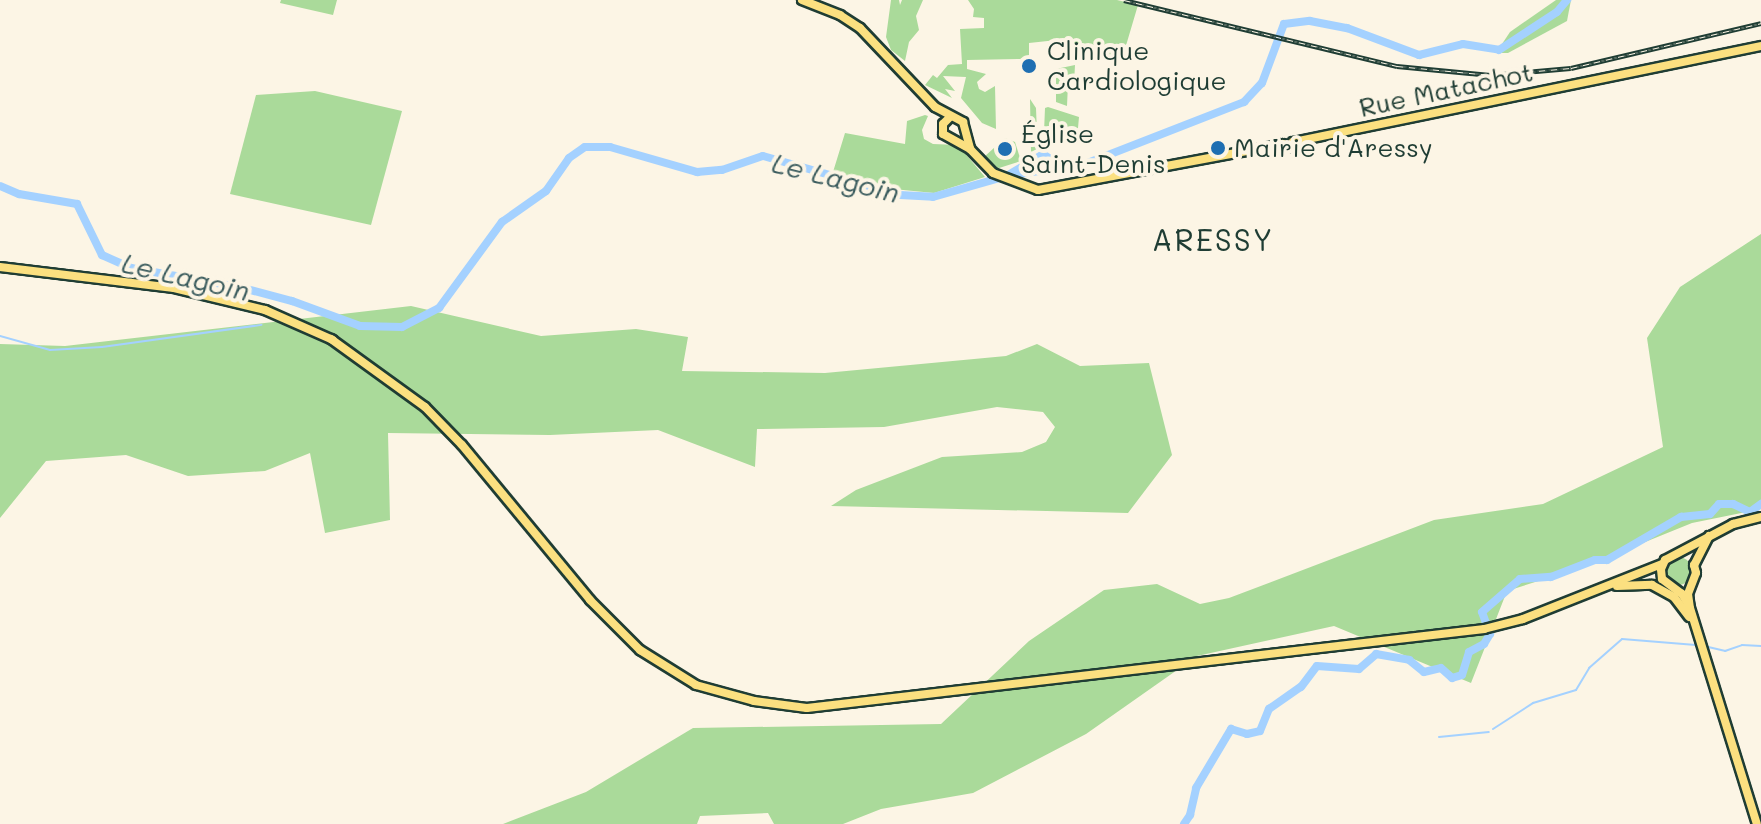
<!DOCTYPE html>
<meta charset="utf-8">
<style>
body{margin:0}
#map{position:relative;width:1761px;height:824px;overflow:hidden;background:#fcf5e5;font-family:Mali,sans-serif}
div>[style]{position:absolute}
.green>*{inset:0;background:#aada9a}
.round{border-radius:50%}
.stream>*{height:2px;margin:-1px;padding:0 1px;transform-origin:1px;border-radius:1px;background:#a4d1ff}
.river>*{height:8px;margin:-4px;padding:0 4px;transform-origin:4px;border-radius:4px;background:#a4d1ff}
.roads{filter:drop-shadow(2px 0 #1f3d34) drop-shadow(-2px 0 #1f3d34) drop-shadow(0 2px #1f3d34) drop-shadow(0 -2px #1f3d34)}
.major>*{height:8px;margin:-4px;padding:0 4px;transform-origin:4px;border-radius:4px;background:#fbe080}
.rail>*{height:5px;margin-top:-2.5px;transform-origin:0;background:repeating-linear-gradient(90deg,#fcf5e5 0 6px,#1f3d34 0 12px);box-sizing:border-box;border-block:2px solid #1f3d34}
.dots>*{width:22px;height:22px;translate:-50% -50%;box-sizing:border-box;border:4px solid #fcf5e5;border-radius:50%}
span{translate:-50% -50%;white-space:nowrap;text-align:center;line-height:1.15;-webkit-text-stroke:8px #fcf5e5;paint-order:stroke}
.poi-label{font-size:26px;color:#1f3d34}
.left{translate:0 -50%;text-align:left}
.street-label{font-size:26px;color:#1f3d34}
.water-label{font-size:28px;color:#3a5b5d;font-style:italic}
.quarter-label{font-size:30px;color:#1f3d34;letter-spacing:2px}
</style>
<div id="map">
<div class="green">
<i style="clip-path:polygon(281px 0,337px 0,333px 15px,280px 3px)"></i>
<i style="clip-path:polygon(891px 0,899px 0,900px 5px,902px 0,923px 0,916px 16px,919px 30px,909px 42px,905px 61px,891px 50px,886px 37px)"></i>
<i style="clip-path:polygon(968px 0,1117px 0,1138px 5px,1122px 59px,1058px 48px,1057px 40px,1029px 43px,1029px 56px,1020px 59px,967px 60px,967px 69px,986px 74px,977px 82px,979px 89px,985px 92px,995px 86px,996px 129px,982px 123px,961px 98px,966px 77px,943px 76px,955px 91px,945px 89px,952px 98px,925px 85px,933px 75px,937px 78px,948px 65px,962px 64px,960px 29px,984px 28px,984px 18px,973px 17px,974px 9px)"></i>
<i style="clip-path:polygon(1556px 0,1571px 0,1567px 21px,1508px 53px,1496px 53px,1510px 32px)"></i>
<i style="clip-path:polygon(1075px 65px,1074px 84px,1068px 84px,1067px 106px,1056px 102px,1056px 69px)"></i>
<i style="clip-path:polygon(315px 91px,402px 111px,371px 225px,230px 194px,256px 95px)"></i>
<i style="clip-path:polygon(1030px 99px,1036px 108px,1037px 133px,1044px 132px,1045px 108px,1048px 107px,1079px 117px,1078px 128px,1031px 152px)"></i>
<i style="clip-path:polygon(925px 115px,928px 116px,922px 130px,924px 139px,933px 144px,958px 145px,985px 177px,934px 193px,893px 189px,833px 172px,845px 133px,905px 144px,907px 121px)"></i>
<i style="clip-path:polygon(1005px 138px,1015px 142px,1021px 161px,996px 169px,984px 157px)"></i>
<i style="clip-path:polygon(1761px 234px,1761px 509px,1692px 523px,1586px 566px,1507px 591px,1471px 683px,1334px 626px,1197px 656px,1086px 734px,973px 793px,881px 809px,843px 824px,774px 824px,768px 813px,700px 816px,697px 824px,503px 824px,586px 792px,693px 728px,941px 724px,1029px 641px,1104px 590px,1157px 584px,1200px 604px,1229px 598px,1434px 520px,1543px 504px,1663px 447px,1647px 338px,1680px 287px)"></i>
<i style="clip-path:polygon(411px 306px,541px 336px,636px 329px,688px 337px,682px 371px,825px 373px,1006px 356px,1037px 344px,1080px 366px,1149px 363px,1172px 455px,1128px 513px,831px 506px,856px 490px,942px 457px,1022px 452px,1046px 442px,1055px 427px,1043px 412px,997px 407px,884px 427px,757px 429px,755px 467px,658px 430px,550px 435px,388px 433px,390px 520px,325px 533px,310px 453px,265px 471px,188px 476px,126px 455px,46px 461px,0 518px,0 344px,65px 346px)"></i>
<i class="round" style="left:1664px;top:557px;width:28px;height:28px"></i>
</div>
<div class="stream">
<i style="left:0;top:336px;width:52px;rotate:15.6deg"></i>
<i style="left:50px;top:350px;width:52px;rotate:-3.3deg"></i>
<i style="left:102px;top:347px;width:161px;rotate:-7.9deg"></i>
<i style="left:1704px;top:646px;width:22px;rotate:13deg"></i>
<i style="left:1725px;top:651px;width:18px;rotate:-19deg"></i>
<i style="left:1742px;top:645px;width:19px;rotate:3deg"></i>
<i style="left:1493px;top:729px;width:48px;rotate:-33deg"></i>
<i style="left:1533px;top:703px;width:45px;rotate:-16.8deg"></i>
<i style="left:1576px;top:690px;width:26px;rotate:-59deg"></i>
<i style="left:1589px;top:668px;width:44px;rotate:-41.3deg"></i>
<i style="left:1622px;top:639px;width:74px;rotate:4.6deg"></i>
<i style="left:1439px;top:737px;width:50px;rotate:-5.7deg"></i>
</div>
<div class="river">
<i style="left:1010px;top:174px;width:39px;rotate:-31deg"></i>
<i style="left:1043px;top:154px;width:23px;rotate:34deg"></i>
<i style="left:0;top:186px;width:21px;rotate:23deg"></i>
<i style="left:19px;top:194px;width:59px;rotate:9.8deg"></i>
<i style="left:77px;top:204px;width:57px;rotate:63.9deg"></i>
<i style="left:102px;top:255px;width:32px;rotate:24deg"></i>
<i style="left:131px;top:268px;width:110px;rotate:10deg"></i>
<i style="left:239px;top:287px;width:55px;rotate:14.8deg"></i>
<i style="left:292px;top:301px;width:72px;rotate:20.2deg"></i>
<i style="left:360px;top:326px;width:42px;rotate:1.4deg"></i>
<i style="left:402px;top:327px;width:42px;rotate:-27.2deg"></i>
<i style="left:439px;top:308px;width:107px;rotate:-53.8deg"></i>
<i style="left:502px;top:222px;width:54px;rotate:-35.2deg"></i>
<i style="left:546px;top:191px;width:40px;rotate:-55.1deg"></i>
<i style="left:569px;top:158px;width:19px;rotate:-35deg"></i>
<i style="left:585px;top:147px;width:25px"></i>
<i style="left:610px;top:147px;width:91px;rotate:16deg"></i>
<i style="left:697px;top:172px;width:25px;rotate:-5deg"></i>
<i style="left:722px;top:170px;width:43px;rotate:-18.9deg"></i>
<i style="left:763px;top:156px;width:142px;rotate:15.9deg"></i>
<i style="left:900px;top:195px;width:33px;rotate:3deg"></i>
<i style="left:933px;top:197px;width:76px;rotate:-16deg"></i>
<i style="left:1006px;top:176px;width:80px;rotate:-8.6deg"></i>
<i style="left:1085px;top:164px;width:171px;rotate:-21.3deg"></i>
<i style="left:1244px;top:102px;width:26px;rotate:-47deg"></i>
<i style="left:1262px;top:83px;width:63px;rotate:-69.6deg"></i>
<i style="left:1284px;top:24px;width:26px;rotate:-7deg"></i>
<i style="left:1310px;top:21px;width:38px;rotate:11deg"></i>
<i style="left:1347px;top:28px;width:77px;rotate:20.6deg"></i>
<i style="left:1419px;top:55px;width:45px;rotate:-14deg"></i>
<i style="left:1463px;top:44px;width:36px;rotate:9deg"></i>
<i style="left:1499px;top:50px;width:69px;rotate:-33.2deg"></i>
<i style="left:1557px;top:12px;width:16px;rotate:-50deg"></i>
<i style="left:1184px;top:824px;width:11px;rotate:-56deg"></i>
<i style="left:1190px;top:815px;width:28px;rotate:-77deg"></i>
<i style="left:1196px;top:788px;width:69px;rotate:-59.3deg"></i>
<i style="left:1231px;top:729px;width:17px;rotate:17deg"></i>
<i style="left:1247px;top:734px;width:13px;rotate:-13deg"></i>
<i style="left:1260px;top:731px;width:24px;rotate:-68deg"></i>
<i style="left:1269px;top:709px;width:39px;rotate:-35deg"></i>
<i style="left:1301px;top:687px;width:26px;rotate:-53deg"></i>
<i style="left:1317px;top:666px;width:42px;rotate:4.1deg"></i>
<i style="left:1359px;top:669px;width:23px;rotate:-41deg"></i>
<i style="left:1376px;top:654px;width:34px;rotate:10deg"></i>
<i style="left:1409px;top:660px;width:19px;rotate:39deg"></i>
<i style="left:1424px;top:672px;width:17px;rotate:-13deg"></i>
<i style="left:1441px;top:668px;width:15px;rotate:42deg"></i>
<i style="left:1452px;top:678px;width:10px;rotate:-17deg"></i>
<i style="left:1462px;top:675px;width:24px;rotate:-73deg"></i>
<i style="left:1469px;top:652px;width:17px;rotate:-28deg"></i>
<i style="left:1484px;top:644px;width:12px;rotate:-59deg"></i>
<i style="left:1490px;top:634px;width:23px;rotate:-110deg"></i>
<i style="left:1482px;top:612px;width:50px;rotate:-41deg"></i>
<i style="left:1520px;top:579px;width:31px;rotate:-4deg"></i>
<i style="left:1551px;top:577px;width:47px;rotate:-21.1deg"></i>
<i style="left:1595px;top:560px;width:12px"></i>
<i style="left:1607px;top:560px;width:86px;rotate:-30.2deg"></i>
<i style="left:1681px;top:517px;width:29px;rotate:-6deg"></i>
<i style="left:1710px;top:514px;width:13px;rotate:-48deg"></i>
<i style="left:1719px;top:504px;width:14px"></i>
<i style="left:1733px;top:504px;width:19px;rotate:25deg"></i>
<i style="left:1750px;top:512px;width:14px;rotate:-36deg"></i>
</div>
<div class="roads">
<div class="major">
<i style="left:802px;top:0;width:41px;rotate:21.5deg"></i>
<i style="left:840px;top:15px;width:24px;rotate:33deg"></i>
<i style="left:860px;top:28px;width:109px;rotate:46.5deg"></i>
<i style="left:935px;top:107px;width:32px;rotate:28deg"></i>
<i style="left:963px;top:122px;width:28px;rotate:75deg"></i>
<i style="left:970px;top:149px;width:33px;rotate:46deg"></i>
<i style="left:993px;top:173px;width:48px;rotate:20.7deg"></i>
<i style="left:1038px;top:190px;width:249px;rotate:-10.6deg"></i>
<i style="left:1283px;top:144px;width:8px;rotate:23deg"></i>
<i style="left:1290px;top:147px;width:6px;rotate:-59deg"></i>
<i style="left:1293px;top:142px;width:478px;rotate:-11.6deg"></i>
<i style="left:949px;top:118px;width:8px;rotate:135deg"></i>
<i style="left:943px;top:124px;width:10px;rotate:90deg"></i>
<i style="left:943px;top:134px;width:31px;rotate:29deg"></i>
<i style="left:0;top:267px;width:175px;rotate:6.9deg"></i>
<i style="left:174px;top:288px;width:94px;rotate:13.6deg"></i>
<i style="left:265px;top:310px;width:74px;rotate:23.8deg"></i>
<i style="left:331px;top:339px;width:116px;rotate:35.9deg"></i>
<i style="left:425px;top:407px;width:53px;rotate:45.8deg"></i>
<i style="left:462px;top:445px;width:201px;rotate:50.4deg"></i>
<i style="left:590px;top:600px;width:71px;rotate:45deg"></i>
<i style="left:640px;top:650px;width:66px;rotate:32deg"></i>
<i style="left:696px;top:685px;width:60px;rotate:15.4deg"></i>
<i style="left:754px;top:701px;width:53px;rotate:7.5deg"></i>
<i style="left:807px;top:708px;width:682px;rotate:-6.66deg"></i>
<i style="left:1484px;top:629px;width:40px;rotate:-14.4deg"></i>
<i style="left:1523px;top:619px;width:149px;rotate:-21.6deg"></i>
<i style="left:1709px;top:536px;width:33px;rotate:117deg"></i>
<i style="left:1694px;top:565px;width:8px;rotate:76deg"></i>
<i style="left:1696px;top:573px;width:22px;rotate:111deg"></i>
<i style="left:1688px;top:594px;width:14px;rotate:82deg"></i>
<i style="left:1690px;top:608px;width:226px;rotate:72.8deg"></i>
<i style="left:1617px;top:586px;width:35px;rotate:-2deg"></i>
<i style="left:1652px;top:585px;width:25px;rotate:29deg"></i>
<i style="left:1674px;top:597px;width:25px;rotate:53deg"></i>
<i style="left:1688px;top:604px;width:12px;rotate:-121deg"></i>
<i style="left:1682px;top:594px;width:25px;rotate:-143deg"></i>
<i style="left:1662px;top:579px;width:10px;rotate:-96deg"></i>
<i style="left:1661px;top:569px;width:10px;rotate:-66deg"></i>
<i style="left:1665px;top:560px;width:77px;rotate:-27.9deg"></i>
<i style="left:1733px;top:524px;width:29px;rotate:-14deg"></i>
</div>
</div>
<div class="rail">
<i style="left:1124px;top:0;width:281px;rotate:13.6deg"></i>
<i style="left:1397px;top:66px;width:94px;rotate:5.5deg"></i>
<i style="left:1491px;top:75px;width:80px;rotate:-5deg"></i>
<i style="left:1571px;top:68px;width:195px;rotate:-13.3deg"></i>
</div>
<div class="dots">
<i style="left:1029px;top:66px;background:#1f6fb2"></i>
<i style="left:1218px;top:148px;background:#1f6fb2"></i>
<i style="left:1005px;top:149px;background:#1f6fb2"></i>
</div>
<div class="poi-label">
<span class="left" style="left:1047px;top:66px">Clinique<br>Cardiologique</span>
<span class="left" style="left:1021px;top:149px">Église<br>Saint-Denis</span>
<span class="left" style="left:1234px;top:148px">Mairie d'Aressy</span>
</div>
<div class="street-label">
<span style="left:1446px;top:90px;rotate:-12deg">Rue Matachot</span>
</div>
<div class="water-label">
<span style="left:836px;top:177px;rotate:14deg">Le Lagoin</span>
<span style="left:186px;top:276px;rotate:13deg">Le Lagoin</span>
</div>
<div class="quarter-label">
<span style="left:1213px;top:239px">ARESSY</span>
</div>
</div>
